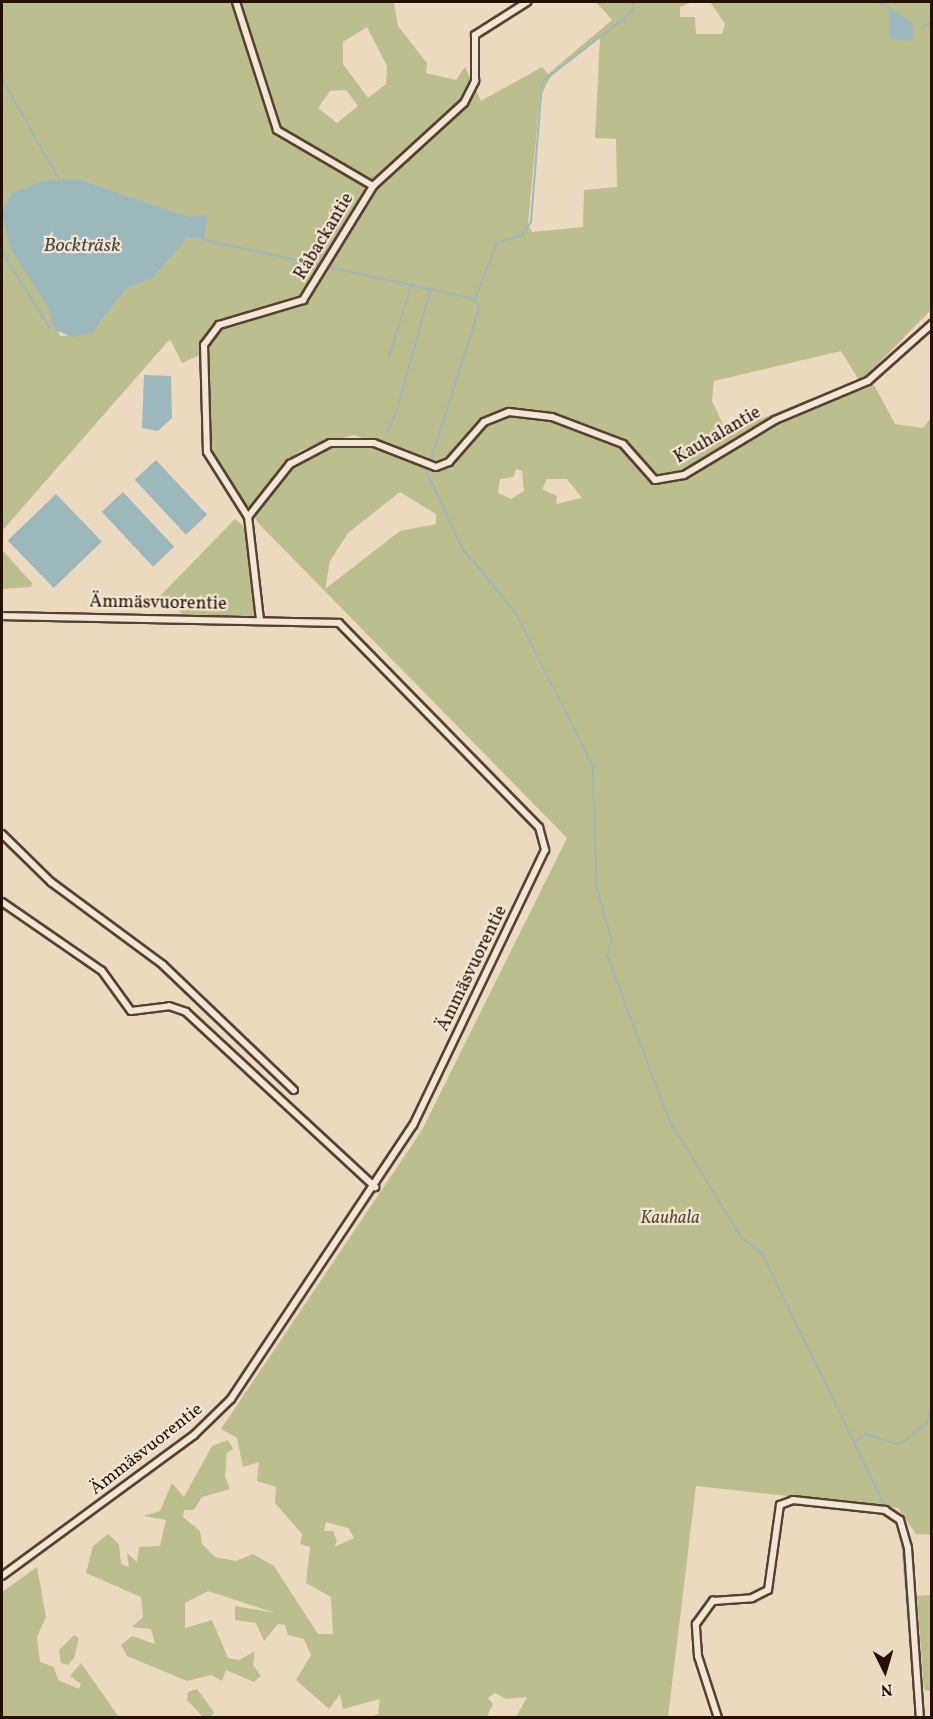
<!DOCTYPE html>
<meta charset="utf-8">
<style>
body{margin:0}
#map{position:relative;width:933px;height:1719px;overflow:hidden;background:#ebdac0;font-family:Vollkorn,serif}
div>[style]{position:absolute}
.green>*{inset:0;background:#bdbe8e}
.water>*{inset:0;background:#9cb8bc;transform-origin:0 0}
.stream>*{height:2px;margin:-1px;padding:0 1px;transform-origin:1px;border-radius:1px;background:#9cb8bc}
.roads{filter:drop-shadow(2px 0 #574231) drop-shadow(-2px 0 #574231) drop-shadow(0 2px #574231) drop-shadow(0 -2px #574231)}
.minor>*{height:6px;margin:-3px;padding:0 3px;transform-origin:3px;border-radius:3px;background:#f2e7d6}
span{translate:-50% -50%;white-space:nowrap;text-align:center;line-height:1.15;-webkit-text-stroke:4.5px #f2e7d6;paint-order:stroke}
.street-label{font-size:18px;color:#261001}
.park-label{font-size:18px;color:#5b4d32;font-style:italic}
.water-label{font-size:20px;color:#4f4b42;font-style:italic}
.frame{position:absolute;inset:0;border:3px solid #261001;pointer-events:none}
.north{position:absolute;left:855px;top:1641px;width:60px;height:60px;-webkit-text-stroke:4px #f2e7d6;paint-order:stroke;rotate:175deg;font-size:16px;font-weight:700;line-height:24px;text-align:center;color:#261001}
.north::after{content:'';display:block;margin:auto;width:21px;height:27px;background:#261001;clip-path:polygon(50% 0,100% 100%,50% 72%,0 100%)}
</style>
<div id="map">
<div class="green">
<i style="clip-path:polygon(evenodd,2px 2px,394px 2px,398px 26px,427px 63px,426px 73px,456px 80px,465px 67px,481px 101px,542px 67px,548px 74px,612px 20px,596px 2px,692px 2px,680px 7px,680px 17px,695px 17px,696px 34px,722px 34px,725px 24px,710px 2px,931px 2px,931px 310px,860px 382px,841px 351px,714px 381px,712px 401px,727px 433px,812px 398px,819px 405px,874px 385px,895px 424px,923px 428px,931px 418px,931px 1535px,916px 1534px,898px 1508px,696px 1486px,668px 1717px,516px 1717px,527px 1697px,506px 1699px,495px 1693px,488px 1698px,493px 1704px,487px 1717px,371px 1717px,378px 1714px,380px 1699px,343px 1709px,340px 1694px,329px 1709px,296px 1680px,311px 1655px,304px 1639px,288px 1635px,285px 1625px,278px 1624px,264px 1641px,256px 1623px,235px 1620px,235px 1606px,275px 1613px,208px 1591px,185px 1603px,185px 1628px,212px 1620px,228px 1658px,239px 1660px,255px 1651px,253px 1665px,261px 1676px,254px 1682px,226px 1670px,222px 1681px,211px 1675px,187px 1681px,127px 1656px,121px 1645px,132px 1636px,155px 1644px,151px 1629px,132px 1627px,143px 1617px,141px 1597px,86px 1573px,93px 1546px,108px 1534px,119px 1544px,121px 1564px,129px 1567px,127px 1553px,137px 1562px,139px 1547px,160px 1546px,166px 1520px,143px 1516px,160px 1511px,172px 1483px,184px 1497px,212px 1446px,228px 1440px,233px 1449px,227px 1453px,225px 1476px,230px 1489px,202px 1497px,194px 1510px,184px 1510px,183px 1517px,200px 1531px,202px 1544px,215px 1557px,236px 1561px,253px 1554px,274px 1566px,318px 1634px,333px 1634px,331px 1597px,306px 1583px,310px 1547px,300px 1544px,302px 1534px,275px 1503px,276px 1487px,257px 1481px,259px 1462px,243px 1467px,237px 1438px,221px 1429px,422px 1130px,567px 838px,259px 524px,211px 452px,202px 354px,182px 363px,170px 339px,2px 531px,2px 2px,367px 27px,387px 66px,386px 84px,368px 98px,343px 64px,343px 42px,367px 27px,2px 2px,600px 37px,595px 138px,616px 139px,617px 187px,584px 190px,583px 227px,532px 232px,528px 224px,540px 97px,552px 74px,600px 37px,2px 2px,346px 90px,358px 106px,337px 123px,318px 108px,330px 91px,346px 90px,2px 2px,79px 179px,190px 217px,188px 236px,153px 278px,126px 289px,92px 333px,60px 336px,49px 307px,79px 179px,2px 2px,525px 409px,624px 442px,641px 457px,648px 473px,670px 480px,650px 479px,622px 446px,525px 413px,482px 425px,445px 466px,436px 469px,373px 445px,335px 445px,283px 474px,283px 464px,301px 450px,354px 435px,436px 465px,447px 460px,487px 417px,525px 409px,2px 2px,516px 469px,522px 471px,524px 491px,511px 499px,498px 493px,500px 479px,514px 477px,516px 469px,2px 2px,547px 479px,567px 479px,582px 498px,556px 504px,557px 496px,542px 489px,547px 479px,2px 2px,400px 492px,436px 514px,436px 524px,400px 531px,325px 589px,330px 561px,348px 533px,400px 492px,2px 2px,326px 1522px,348px 1528px,354px 1538px,334px 1547px,337px 1541px,333px 1531px,324px 1531px,326px 1522px)"></i>
<i style="clip-path:polygon(235px 519px,246px 528px,256px 616px,185px 615px,158px 598px)"></i>
<i style="clip-path:polygon(2px 550px,32px 583px,31px 587px,2px 589px)"></i>
<i style="clip-path:polygon(37px 1567px,46px 1617px,37px 1637px,40px 1662px,54px 1667px,58px 1680px,79px 1689px,81px 1684px,70px 1676px,81px 1663px,119px 1717px,2px 1717px,2px 1592px)"></i>
<i style="clip-path:polygon(931px 1595px,932px 1595px,931px 1691px,924px 1690px,917px 1596px)"></i>
<i style="clip-path:polygon(74px 1635px,79px 1638px,74px 1658px,68px 1665px,61px 1663px,59px 1650px)"></i>
<i style="clip-path:polygon(197px 1689px,214px 1712px,211px 1717px,203px 1717px,187px 1700px,188px 1692px)"></i>
</div>
<div class="water">
<i style="clip-path:polygon(889px 7px,913px 23px,913px 41px,889px 39px)"></i>
<i style="clip-path:polygon(79px 179px,190px 217px,208px 215px,204px 240px,188px 237px,153px 278px,126px 289px,92px 333px,73px 337px,55px 330px,48px 307px,10px 248px,2px 214px,11px 194px,41px 181px)"></i>
<i style="clip-path:polygon(144px 375px,171px 376px,172px 418px,158px 431px,142px 428px)"></i>
<i style="left:156px;top:460px;width:75px;height:29px;rotate:47deg"></i>
<i style="left:123px;top:492px;width:75px;height:29px;rotate:47deg"></i>
<i style="left:56px;top:494px;width:66px;height:67px;rotate:46deg"></i>
</div>
<div class="stream">
<i style="left:878px;top:2px;width:12px;rotate:24deg"></i>
<i style="left:922px;top:28px;width:12px;rotate:-31deg"></i>
<i style="left:2px;top:79px;width:117px;rotate:60.4deg"></i>
<i style="left:204px;top:240px;width:119px;rotate:12.2deg"></i>
<i style="left:2px;top:252px;width:89px;rotate:57.9deg"></i>
<i style="left:328px;top:267px;width:150px;rotate:12.3deg"></i>
<i style="left:475px;top:299px;width:60px;rotate:-68.6deg"></i>
<i style="left:497px;top:243px;width:26px;rotate:-18deg"></i>
<i style="left:522px;top:235px;width:16px;rotate:-55deg"></i>
<i style="left:531px;top:222px;width:140px;rotate:-85.5deg"></i>
<i style="left:542px;top:82px;width:114px;rotate:-37.9deg"></i>
<i style="left:632px;top:12px;width:10px;rotate:-84deg"></i>
<i style="left:389px;top:357px;width:77px;rotate:-72.5deg"></i>
<i style="left:399px;top:403px;width:119px;rotate:-74.5deg"></i>
<i style="left:388px;top:432px;width:24px;rotate:-68deg"></i>
<i style="left:430px;top:462px;width:161px;rotate:-72.2deg"></i>
<i style="left:479px;top:309px;width:10px;rotate:-114deg"></i>
<i style="left:426px;top:470px;width:86px;rotate:65.2deg"></i>
<i style="left:462px;top:548px;width:83px;rotate:50.4deg"></i>
<i style="left:515px;top:612px;width:174px;rotate:63.3deg"></i>
<i style="left:593px;top:767px;width:118px;rotate:88.5deg"></i>
<i style="left:596px;top:885px;width:58px;rotate:74.1deg"></i>
<i style="left:612px;top:941px;width:15px;rotate:110deg"></i>
<i style="left:607px;top:955px;width:176px;rotate:69.4deg"></i>
<i style="left:669px;top:1120px;width:139px;rotate:58.3deg"></i>
<i style="left:742px;top:1238px;width:25px;rotate:37deg"></i>
<i style="left:762px;top:1253px;width:281px;rotate:64.1deg"></i>
<i style="left:885px;top:1506px;width:19px;rotate:36deg"></i>
<i style="left:855px;top:1442px;width:14px;rotate:-36deg"></i>
<i style="left:866px;top:1434px;width:33px;rotate:18deg"></i>
<i style="left:897px;top:1444px;width:9px;rotate:-21deg"></i>
<i style="left:905px;top:1441px;width:29px;rotate:-41deg"></i>
<i style="left:927px;top:1422px;width:17px;rotate:-73deg"></i>
<i style="left:902px;top:1540px;width:179px;rotate:85.5deg"></i>
</div>
<div class="roads">
<div class="minor">
<i style="left:236px;top:2px;width:134px;rotate:72.2deg"></i>
<i style="left:277px;top:130px;width:111px;rotate:30.3deg"></i>
<i style="left:248px;top:517px;width:68px;rotate:-51.6deg"></i>
<i style="left:290px;top:464px;width:45px;rotate:-27.7deg"></i>
<i style="left:330px;top:443px;width:44px"></i>
<i style="left:374px;top:443px;width:66px;rotate:21.2deg"></i>
<i style="left:436px;top:467px;width:14px;rotate:-21deg"></i>
<i style="left:449px;top:462px;width:53px;rotate:-48.8deg"></i>
<i style="left:484px;top:422px;width:27px;rotate:-22deg"></i>
<i style="left:509px;top:412px;width:43px;rotate:6.6deg"></i>
<i style="left:552px;top:417px;width:76px;rotate:20.8deg"></i>
<i style="left:623px;top:444px;width:48px;rotate:48.4deg"></i>
<i style="left:655px;top:480px;width:29px;rotate:-10deg"></i>
<i style="left:684px;top:475px;width:106px;rotate:-31.1deg"></i>
<i style="left:775px;top:420px;width:101px;rotate:-22.8deg"></i>
<i style="left:868px;top:381px;width:86px;rotate:-41.7deg"></i>
<i style="left:2px;top:616px;width:337px;rotate:1.2deg"></i>
<i style="left:339px;top:623px;width:286px;rotate:45.6deg"></i>
<i style="left:539px;top:827px;width:24px;rotate:75deg"></i>
<i style="left:545px;top:850px;width:305px;rotate:115.6deg"></i>
<i style="left:413px;top:1125px;width:329px;rotate:123.6deg"></i>
<i style="left:231px;top:1399px;width:52px;rotate:135.8deg"></i>
<i style="left:194px;top:1435px;width:238px;rotate:143.7deg"></i>
<i style="left:260px;top:620px;width:104px;rotate:-96.6deg"></i>
<i style="left:248px;top:517px;width:77px;rotate:-122.2deg"></i>
<i style="left:207px;top:452px;width:107px;rotate:-91.6deg"></i>
<i style="left:204px;top:345px;width:25px;rotate:-53deg"></i>
<i style="left:219px;top:325px;width:88px;rotate:-16.6deg"></i>
<i style="left:303px;top:300px;width:134px;rotate:-58.4deg"></i>
<i style="left:373px;top:186px;width:123px;rotate:-42.4deg"></i>
<i style="left:464px;top:103px;width:25px;rotate:-63deg"></i>
<i style="left:475px;top:81px;width:46px;rotate:-90deg"></i>
<i style="left:475px;top:35px;width:62px;rotate:-32.4deg"></i>
<i style="left:2px;top:834px;width:69px;rotate:44.4deg"></i>
<i style="left:51px;top:882px;width:139px;rotate:36.5deg"></i>
<i style="left:163px;top:965px;width:181px;rotate:43.7deg"></i>
<i style="left:2px;top:902px;width:121px;rotate:34.6deg"></i>
<i style="left:102px;top:971px;width:49px;rotate:54.1deg"></i>
<i style="left:131px;top:1011px;width:38px;rotate:-7deg"></i>
<i style="left:169px;top:1006px;width:18px;rotate:19deg"></i>
<i style="left:186px;top:1012px;width:258px;rotate:42.8deg"></i>
<i style="left:718px;top:1718px;width:65px;rotate:-107.9deg"></i>
<i style="left:698px;top:1656px;width:32px;rotate:-94deg"></i>
<i style="left:696px;top:1624px;width:29px;rotate:-54deg"></i>
<i style="left:713px;top:1601px;width:39px;rotate:-4deg"></i>
<i style="left:752px;top:1598px;width:18px;rotate:-27deg"></i>
<i style="left:768px;top:1590px;width:86px;rotate:-82deg"></i>
<i style="left:780px;top:1505px;width:14px;rotate:-21deg"></i>
<i style="left:793px;top:1500px;width:93px;rotate:6.2deg"></i>
<i style="left:885px;top:1510px;width:18px;rotate:34deg"></i>
<i style="left:900px;top:1520px;width:29px;rotate:74deg"></i>
<i style="left:908px;top:1548px;width:170px;rotate:86deg"></i>
</div>
</div>
<div class="street-label">
<span style="left:325px;top:237px;rotate:-59deg">Råbackantie</span>
<span style="left:718px;top:436px;rotate:-30deg">Kauhalantie</span>
<span style="left:158px;top:604px;rotate:1deg">Ämmäsvuorentie</span>
<span style="left:473px;top:969px;rotate:-64deg">Ämmäsvuorentie</span>
<span style="left:147px;top:1450px;rotate:-38deg">Ämmäsvuorentie</span>
</div>
<div class="park-label">
<span style="left:670px;top:1219px">Kauhala</span>
</div>
<div class="water-label">
<span style="left:82px;top:246px">Bockträsk</span>
</div>
<div class="frame"></div>
<div class="north">N</div>
</div>
